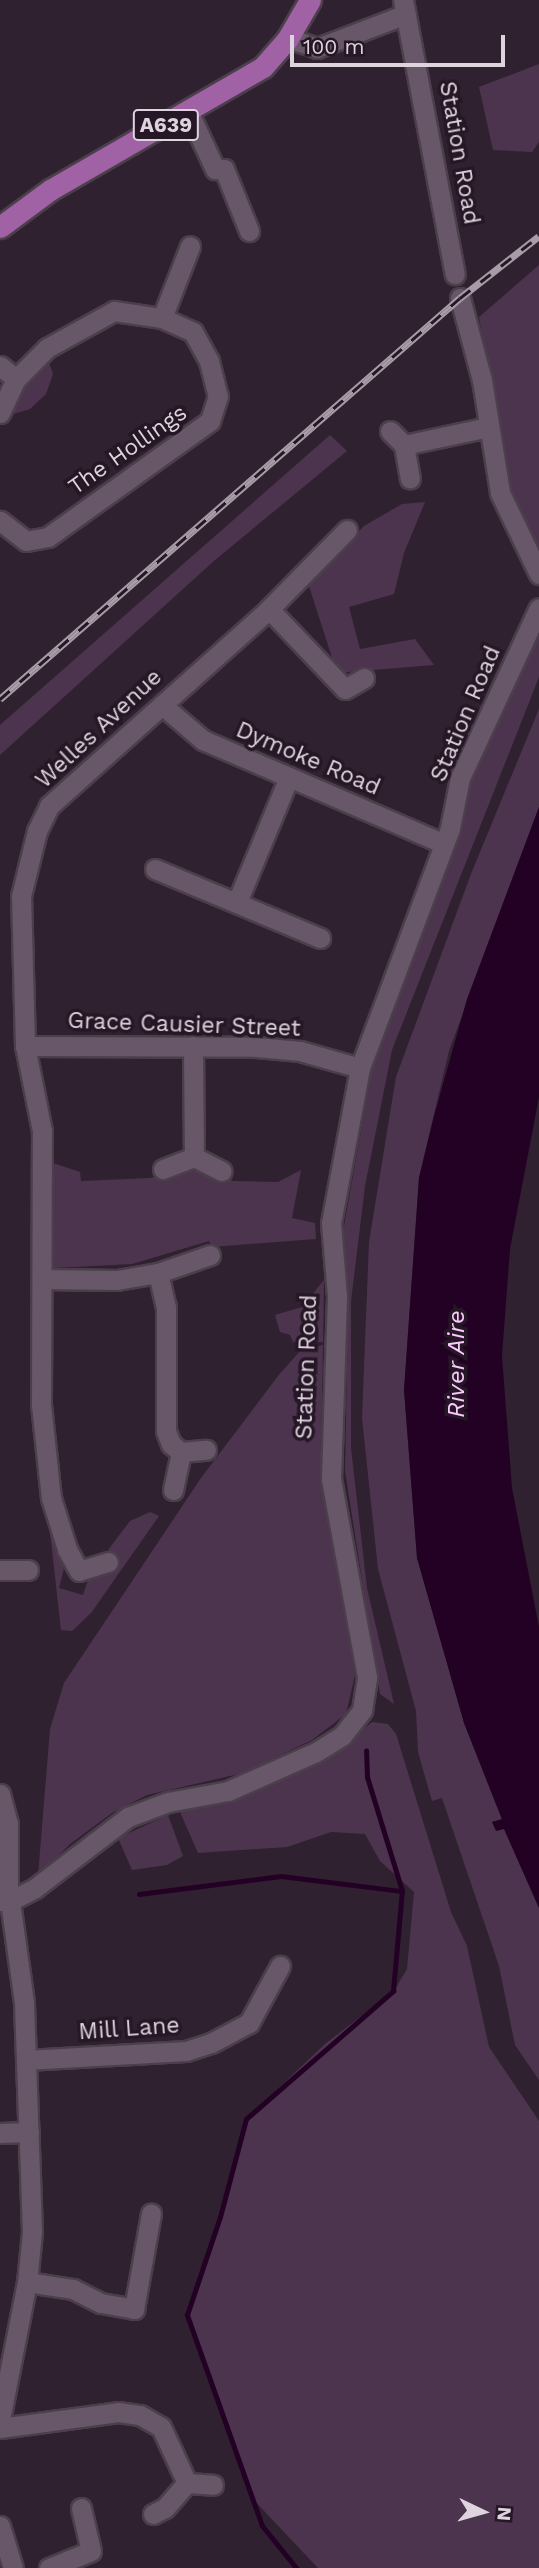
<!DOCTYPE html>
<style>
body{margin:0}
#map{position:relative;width:539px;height:2568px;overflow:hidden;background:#302130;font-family:"Work Sans",sans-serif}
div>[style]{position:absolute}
.green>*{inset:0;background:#4d344e}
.water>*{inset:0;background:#230125}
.stream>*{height:4.5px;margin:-2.25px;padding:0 2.25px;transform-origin:2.25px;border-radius:2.25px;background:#230125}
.roads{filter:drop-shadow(2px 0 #4b3f4b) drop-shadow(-2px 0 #4b3f4b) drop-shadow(0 2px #4b3f4b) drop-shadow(0 -2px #4b3f4b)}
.minor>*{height:19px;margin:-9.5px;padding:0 9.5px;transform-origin:9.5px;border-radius:9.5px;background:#685769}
.major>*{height:21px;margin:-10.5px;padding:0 10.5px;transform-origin:10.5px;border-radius:10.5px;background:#a161a5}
.rail>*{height:7px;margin-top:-3.5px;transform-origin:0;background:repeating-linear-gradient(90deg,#261726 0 13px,#a89ca8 0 26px);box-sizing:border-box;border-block:2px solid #a89ca8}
span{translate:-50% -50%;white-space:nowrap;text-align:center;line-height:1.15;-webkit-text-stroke:7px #261726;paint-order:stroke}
.shield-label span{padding:2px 5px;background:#261726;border:2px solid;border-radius:5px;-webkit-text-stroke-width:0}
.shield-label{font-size:21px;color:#ded4de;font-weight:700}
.street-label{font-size:23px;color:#ded4de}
.water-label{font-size:24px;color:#fcc9fe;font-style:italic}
.north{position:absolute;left:448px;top:2477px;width:70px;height:70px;-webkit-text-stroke:5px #261726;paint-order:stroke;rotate:95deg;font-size:19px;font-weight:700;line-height:28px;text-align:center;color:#ded4de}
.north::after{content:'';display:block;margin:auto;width:24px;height:32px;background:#ded4de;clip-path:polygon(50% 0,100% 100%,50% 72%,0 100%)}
.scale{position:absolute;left:290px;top:35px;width:215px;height:32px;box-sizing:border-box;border:4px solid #ded4de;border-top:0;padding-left:9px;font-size:21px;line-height:24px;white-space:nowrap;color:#ded4de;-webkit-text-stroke:5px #261726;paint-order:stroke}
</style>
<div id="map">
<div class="green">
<i style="clip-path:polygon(539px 64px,539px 142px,532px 152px,493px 150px,479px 87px)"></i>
<i style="clip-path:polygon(539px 265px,539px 558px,511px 502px,479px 317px)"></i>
<i style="clip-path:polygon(48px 359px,53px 374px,46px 394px,30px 409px,10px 415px,10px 397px)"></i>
<i style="clip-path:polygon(330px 435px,347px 451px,215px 560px,0 755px,0 725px)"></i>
<i style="clip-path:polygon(425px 502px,404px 553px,394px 594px,349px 607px,360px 649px,415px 639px,434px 665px,337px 673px,308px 583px,364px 526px,402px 504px)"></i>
<i style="clip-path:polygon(539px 635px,539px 677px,392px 1050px,365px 1186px,351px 1301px,351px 1448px,367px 1588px,394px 1704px,380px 1694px,345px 1471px,348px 1315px,341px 1243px,375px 1052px,469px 781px)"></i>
<i style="clip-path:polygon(539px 709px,539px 807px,449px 1051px,419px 1177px,404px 1390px,417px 1558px,464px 1723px,502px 1820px,492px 1822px,504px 1829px,539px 1908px,539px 2080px,515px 2045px,499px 1966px,442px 1798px,432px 1801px,418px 1752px,416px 1711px,378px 1569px,362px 1418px,369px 1242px,396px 1077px,471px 874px)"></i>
<i style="clip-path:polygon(50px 1162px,80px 1172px,81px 1181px,150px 1178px,189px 1169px,234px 1181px,278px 1182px,301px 1170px,292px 1218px,315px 1223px,316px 1239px,212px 1247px,209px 1241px,132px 1264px,54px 1268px,50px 1265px)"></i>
<i style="clip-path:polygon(324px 1280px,323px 1342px,293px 1342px,290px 1335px,280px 1332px,275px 1315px,302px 1307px)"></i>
<i style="clip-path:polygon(323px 1345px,321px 1466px,355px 1675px,346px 1714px,312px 1740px,243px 1773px,147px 1795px,112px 1813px,70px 1844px,38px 1876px,50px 1729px,64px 1683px,201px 1478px,278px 1376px,300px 1351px)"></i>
<i style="clip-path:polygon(150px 1512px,159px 1516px,91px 1613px,72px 1631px,61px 1630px,50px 1532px,64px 1568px,59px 1588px,83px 1595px,88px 1580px,115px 1568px,108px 1550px,130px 1521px)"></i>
<i style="clip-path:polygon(372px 1722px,388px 1724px,396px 1734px,451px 1912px,467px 1946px,489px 2047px,539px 2121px,539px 2568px,318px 2568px,250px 2496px,187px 2315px,220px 2217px,246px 2119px,325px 2044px,394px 1991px,407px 1969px,414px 1892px,380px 1861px,365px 1834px,331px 1832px,287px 1847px,198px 1853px,180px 1812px,257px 1792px,324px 1761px)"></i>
<i style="clip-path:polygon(168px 1815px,183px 1856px,167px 1865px,132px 1870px,118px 1838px)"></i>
</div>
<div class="water">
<i style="clip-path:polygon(539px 807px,539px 1097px,510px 1249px,502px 1356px,512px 1488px,539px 1627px,539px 1908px,504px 1829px,496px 1831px,492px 1822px,502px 1819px,464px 1723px,417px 1558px,404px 1390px,419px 1178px,434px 1116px,467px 999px)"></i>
</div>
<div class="stream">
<i style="left:139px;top:1894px;width:143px;rotate:-7.2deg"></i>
<i style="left:281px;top:1876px;width:122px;rotate:7.1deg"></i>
<i style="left:296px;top:2568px;width:54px;rotate:-129deg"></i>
<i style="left:262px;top:2526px;width:224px;rotate:-109.6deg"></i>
<i style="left:187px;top:2315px;width:103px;rotate:-71.4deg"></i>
<i style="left:220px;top:2217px;width:101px;rotate:-75.1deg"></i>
<i style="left:246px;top:2119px;width:195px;rotate:-41deg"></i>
<i style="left:393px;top:1991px;width:100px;rotate:-84.9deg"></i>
<i style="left:402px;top:1891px;width:119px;rotate:-107.1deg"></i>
<i style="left:367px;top:1777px;width:26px;rotate:-92deg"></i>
</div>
<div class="roads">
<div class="minor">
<i style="left:403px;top:0;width:279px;rotate:79.3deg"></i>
<i style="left:288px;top:38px;width:31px;rotate:19deg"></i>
<i style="left:317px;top:48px;width:95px;rotate:-20.9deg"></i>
<i style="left:189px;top:113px;width:62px;rotate:65.1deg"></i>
<i style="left:215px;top:169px;width:9px"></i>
<i style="left:224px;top:169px;width:67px;rotate:68deg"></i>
<i style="left:460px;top:298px;width:85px;rotate:75deg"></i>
<i style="left:482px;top:380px;width:114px;rotate:80.9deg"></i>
<i style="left:500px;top:493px;width:90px;rotate:64.3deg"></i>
<i style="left:162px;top:318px;width:77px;rotate:-68.7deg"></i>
<i style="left:0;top:366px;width:21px;rotate:39deg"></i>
<i style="left:0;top:413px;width:38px;rotate:-65deg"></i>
<i style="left:16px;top:379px;width:44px;rotate:-45deg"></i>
<i style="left:47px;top:348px;width:77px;rotate:-28.9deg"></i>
<i style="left:114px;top:311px;width:49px;rotate:8.3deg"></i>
<i style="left:162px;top:318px;width:34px;rotate:24deg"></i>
<i style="left:193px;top:332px;width:33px;rotate:61deg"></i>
<i style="left:209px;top:361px;width:36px;rotate:76deg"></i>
<i style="left:218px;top:396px;width:26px;rotate:108deg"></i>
<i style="left:210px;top:421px;width:199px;rotate:144.4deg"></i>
<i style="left:48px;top:537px;width:22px;rotate:170deg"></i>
<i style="left:26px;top:541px;width:33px;rotate:-142deg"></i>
<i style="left:390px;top:431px;width:20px;rotate:45deg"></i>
<i style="left:404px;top:445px;width:87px;rotate:-12deg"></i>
<i style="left:404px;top:445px;width:34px;rotate:80deg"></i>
<i style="left:269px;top:609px;width:110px;rotate:46.5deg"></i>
<i style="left:345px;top:689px;width:22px;rotate:-30deg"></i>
<i style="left:162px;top:705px;width:54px;rotate:40.5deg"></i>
<i style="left:203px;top:740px;width:262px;rotate:23.3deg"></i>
<i style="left:155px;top:869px;width:179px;rotate:22.7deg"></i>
<i style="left:237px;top:902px;width:135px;rotate:-67.4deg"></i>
<i style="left:25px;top:1046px;width:150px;rotate:-91.5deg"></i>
<i style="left:21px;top:896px;width:67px;rotate:-76.2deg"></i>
<i style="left:37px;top:831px;width:28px;rotate:-64deg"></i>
<i style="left:49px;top:806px;width:295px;rotate:-41.8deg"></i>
<i style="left:269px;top:609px;width:111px;rotate:-45.4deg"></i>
<i style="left:193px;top:1046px;width:111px;rotate:89.5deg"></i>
<i style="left:163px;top:1169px;width:33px;rotate:-21deg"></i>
<i style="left:194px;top:1157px;width:31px;rotate:27deg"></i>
<i style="left:158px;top:1273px;width:35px;rotate:77deg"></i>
<i style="left:166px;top:1307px;width:124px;rotate:90deg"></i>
<i style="left:166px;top:1431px;width:14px;rotate:69deg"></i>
<i style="left:171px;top:1444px;width:13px;rotate:39deg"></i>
<i style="left:181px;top:1452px;width:25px;rotate:-5deg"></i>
<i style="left:42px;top:1279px;width:75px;rotate:0.8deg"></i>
<i style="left:117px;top:1280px;width:42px;rotate:-9.7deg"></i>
<i style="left:158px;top:1273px;width:55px;rotate:-19.1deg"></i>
<i style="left:173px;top:1490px;width:39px;rotate:-78deg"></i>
<i style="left:108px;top:1562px;width:30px;rotate:163deg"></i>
<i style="left:79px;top:1571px;width:25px;rotate:-119deg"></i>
<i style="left:67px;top:1549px;width:53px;rotate:-107.4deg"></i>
<i style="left:51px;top:1498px;width:94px;rotate:-96.1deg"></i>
<i style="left:41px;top:1405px;width:274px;rotate:-89.8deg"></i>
<i style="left:42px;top:1131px;width:87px;rotate:-101.3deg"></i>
<i style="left:25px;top:1046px;width:231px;rotate:0.2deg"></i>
<i style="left:256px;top:1047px;width:44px;rotate:5.2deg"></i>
<i style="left:300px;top:1051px;width:62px;rotate:15.8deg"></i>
<i style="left:0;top:1570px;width:28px"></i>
<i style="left:0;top:1794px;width:31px;rotate:75deg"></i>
<i style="left:8px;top:1824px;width:63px;rotate:90deg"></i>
<i style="left:8px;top:1887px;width:117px;rotate:82.1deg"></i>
<i style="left:24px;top:2003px;width:229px;rotate:88deg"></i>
<i style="left:32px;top:2232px;width:50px;rotate:95.7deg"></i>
<i style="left:27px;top:2282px;width:140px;rotate:101.1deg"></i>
<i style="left:0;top:1901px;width:10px"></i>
<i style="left:10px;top:1901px;width:28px;rotate:-27deg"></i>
<i style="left:35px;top:1888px;width:117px;rotate:-37.4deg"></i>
<i style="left:128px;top:1817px;width:43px;rotate:-20.6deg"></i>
<i style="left:168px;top:1802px;width:61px;rotate:-10.4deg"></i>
<i style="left:228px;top:1791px;width:96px;rotate:-23.9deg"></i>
<i style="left:316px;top:1752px;width:31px;rotate:-32deg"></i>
<i style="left:342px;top:1736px;width:33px;rotate:-52deg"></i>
<i style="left:362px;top:1710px;width:33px;rotate:-81deg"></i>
<i style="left:367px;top:1677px;width:201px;rotate:-100.3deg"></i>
<i style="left:331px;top:1479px;width:183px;rotate:-88.1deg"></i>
<i style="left:337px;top:1296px;width:73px;rotate:-94.7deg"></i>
<i style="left:331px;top:1223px;width:158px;rotate:-79.4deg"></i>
<i style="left:360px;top:1068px;width:256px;rotate:-69.4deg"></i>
<i style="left:450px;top:828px;width:51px;rotate:-78.7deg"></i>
<i style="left:460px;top:778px;width:187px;rotate:-65.1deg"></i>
<i style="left:26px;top:2060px;width:160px;rotate:-3.2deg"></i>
<i style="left:186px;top:2051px;width:26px;rotate:-18deg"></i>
<i style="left:211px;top:2043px;width:43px;rotate:-27.8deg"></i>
<i style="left:249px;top:2023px;width:65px;rotate:-61.5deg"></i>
<i style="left:0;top:2133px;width:29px;rotate:-2deg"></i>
<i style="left:27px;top:2282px;width:47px;rotate:8.7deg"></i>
<i style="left:73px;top:2289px;width:31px;rotate:27deg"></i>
<i style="left:101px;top:2303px;width:34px;rotate:10deg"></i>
<i style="left:134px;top:2309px;width:97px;rotate:-79.9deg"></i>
<i style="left:0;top:2428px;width:119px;rotate:-7.7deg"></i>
<i style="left:118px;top:2412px;width:22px;rotate:8deg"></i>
<i style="left:140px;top:2415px;width:24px;rotate:30deg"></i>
<i style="left:161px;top:2427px;width:62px;rotate:65.1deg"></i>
<i style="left:153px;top:2514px;width:13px;rotate:-27deg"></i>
<i style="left:165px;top:2508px;width:33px;rotate:-49deg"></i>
<i style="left:187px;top:2483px;width:26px;rotate:4deg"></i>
<i style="left:0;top:2526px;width:44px;rotate:72.8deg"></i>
<i style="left:49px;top:2568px;width:45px;rotate:-22deg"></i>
<i style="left:91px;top:2551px;width:44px;rotate:-103.1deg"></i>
</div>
<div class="major">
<i style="left:0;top:227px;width:62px;rotate:-36.5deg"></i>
<i style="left:50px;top:190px;width:246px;rotate:-30deg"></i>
<i style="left:263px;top:67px;width:38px;rotate:-49deg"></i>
<i style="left:288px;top:38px;width:44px;rotate:-59.9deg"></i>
</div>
</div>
<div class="rail">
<i style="left:0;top:699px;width:610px;rotate:-41.08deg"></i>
<i style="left:460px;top:298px;width:100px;rotate:-38.1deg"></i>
</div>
<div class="shield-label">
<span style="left:166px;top:125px">A639</span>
</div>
<div class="street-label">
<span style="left:459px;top:153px;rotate:80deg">Station Road</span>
<span style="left:128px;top:450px;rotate:-35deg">The Hollings</span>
<span style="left:466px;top:714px;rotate:-67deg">Station Road</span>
<span style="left:99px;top:729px;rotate:-43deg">Welles Avenue</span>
<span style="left:308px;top:759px;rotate:23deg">Dymoke Road</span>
<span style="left:184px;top:1025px;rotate:2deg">Grace Causier Street</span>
<span style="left:307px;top:1367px;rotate:-88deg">Station Road</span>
<span style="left:129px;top:2029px;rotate:-4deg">Mill Lane</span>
</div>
<div class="water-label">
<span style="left:457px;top:1364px;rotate:-90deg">River Aire</span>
</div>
<div class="north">N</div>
<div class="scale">100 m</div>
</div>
